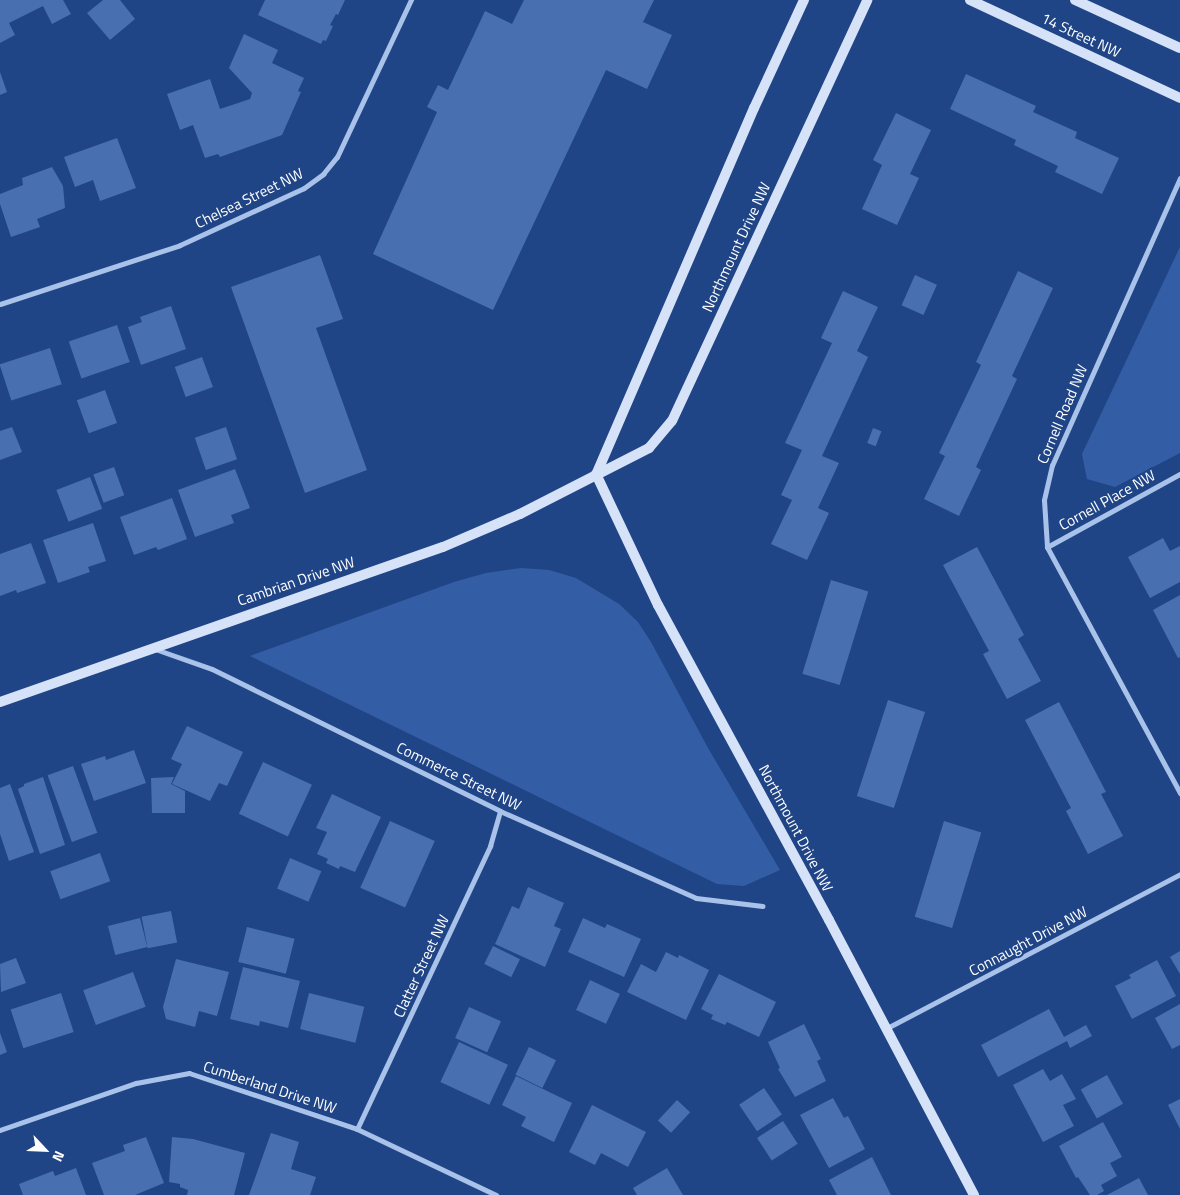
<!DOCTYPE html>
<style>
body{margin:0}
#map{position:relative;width:1180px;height:1195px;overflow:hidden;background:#204587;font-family:"Titillium Web",sans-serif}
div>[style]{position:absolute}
.green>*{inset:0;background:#335ea5}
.building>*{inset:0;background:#486fb0;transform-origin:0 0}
.street>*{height:5px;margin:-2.5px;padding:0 2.5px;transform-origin:2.5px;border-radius:2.5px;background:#a9c2ea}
.secondary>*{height:10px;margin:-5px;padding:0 5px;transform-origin:5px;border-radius:5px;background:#d5e2f8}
span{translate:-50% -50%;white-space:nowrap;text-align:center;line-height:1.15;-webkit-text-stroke:4px #204587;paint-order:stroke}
.street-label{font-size:15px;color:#fff}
.north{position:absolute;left:20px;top:1125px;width:50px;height:50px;-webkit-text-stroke:4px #204587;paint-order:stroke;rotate:115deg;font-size:14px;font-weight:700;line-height:20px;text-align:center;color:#fff}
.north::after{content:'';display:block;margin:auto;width:18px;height:22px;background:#fff;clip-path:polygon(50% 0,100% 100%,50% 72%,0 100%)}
</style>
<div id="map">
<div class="green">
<i style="clip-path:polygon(1180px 247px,1180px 453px,1115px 487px,1087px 479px,1082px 454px)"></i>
<i style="clip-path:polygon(521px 568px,549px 570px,576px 578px,619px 604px,638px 622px,651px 642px,708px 748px,780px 870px,744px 886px,717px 884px,250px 656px,454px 582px,486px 573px)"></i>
</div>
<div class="building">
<i style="clip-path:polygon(0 0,63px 0,71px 14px,52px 24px,43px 6px,9px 23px,15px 35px,0 43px)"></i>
<i style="clip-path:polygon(103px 0,120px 0,135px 19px,110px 40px,87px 13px)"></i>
<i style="clip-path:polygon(265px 0,345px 0,338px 15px,336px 14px,330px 25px,333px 26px,326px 41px,323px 40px,321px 44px,258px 15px)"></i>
<i style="clip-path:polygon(524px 0,654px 0,643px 22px,672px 35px,647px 89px,606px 70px,493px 310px,373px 254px,437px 112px,427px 107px,438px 85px,448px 90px,485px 11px,512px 24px)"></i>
<i style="clip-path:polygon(244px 34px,278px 50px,272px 63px,304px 78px,298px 91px,301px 92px,282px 135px,220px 157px,218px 154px,205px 158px,193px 125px,180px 130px,167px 94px,210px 79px,220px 109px,250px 99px,252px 93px,229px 68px)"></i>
<i style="clip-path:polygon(0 72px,7px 92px,0 95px)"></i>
<i style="clip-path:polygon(966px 74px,1036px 106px,1033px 112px,1077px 132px,1075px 138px,1119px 158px,1102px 194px,1055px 172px,1058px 166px,1014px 145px,1016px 140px,950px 109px)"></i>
<i style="clip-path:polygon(896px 113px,931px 130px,910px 174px,919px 178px,897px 225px,862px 209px,882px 165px,873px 160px)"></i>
<i style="clip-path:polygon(117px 138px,136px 188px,100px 201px,93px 180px,75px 187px,64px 157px)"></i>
<i style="clip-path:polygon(52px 167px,63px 186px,65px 208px,37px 219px,40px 227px,11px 237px,0 204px,0 194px,23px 185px,22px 178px)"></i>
<i style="clip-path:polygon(320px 255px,343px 319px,316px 328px,367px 470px,305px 493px,231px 287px)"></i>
<i style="clip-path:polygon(1018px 271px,1053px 288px,1012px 376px,1017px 379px,976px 467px,981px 470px,959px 516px,924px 499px,945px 456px,939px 453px,981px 365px,976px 362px)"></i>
<i style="left:915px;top:275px;width:24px;height:33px;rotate:24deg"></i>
<i style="clip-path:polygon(843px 291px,878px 307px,857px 351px,868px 357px,822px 456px,839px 463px,818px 508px,829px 513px,807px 560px,771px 544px,792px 500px,781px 495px,802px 450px,785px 443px,832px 343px,821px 338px)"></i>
<i style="clip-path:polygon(171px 306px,186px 349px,141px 365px,128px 327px,142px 322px,140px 317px)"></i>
<i style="left:117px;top:325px;width:39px;height:51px;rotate:71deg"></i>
<i style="left:50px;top:348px;width:38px;height:53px;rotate:72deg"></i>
<i style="left:202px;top:357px;width:32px;height:29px;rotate:70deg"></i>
<i style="left:105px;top:390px;width:35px;height:30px;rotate:70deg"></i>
<i style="clip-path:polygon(12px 427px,22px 452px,0 460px,0 431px)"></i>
<i style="left:226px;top:427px;width:34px;height:33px;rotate:71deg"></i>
<i style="left:873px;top:428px;width:9px;height:16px;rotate:21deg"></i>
<i style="left:114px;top:467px;width:30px;height:22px;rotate:70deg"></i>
<i style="clip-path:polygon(235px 469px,250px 508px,231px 515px,234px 523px,195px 537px,178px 490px)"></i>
<i style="left:90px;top:477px;width:34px;height:36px;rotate:69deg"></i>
<i style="clip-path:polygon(172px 498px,187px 539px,158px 550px,156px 547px,134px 555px,120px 517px)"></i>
<i style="clip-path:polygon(93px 523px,106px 561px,88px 567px,90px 572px,58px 583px,43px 540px)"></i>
<i style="clip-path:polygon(1163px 538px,1170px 551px,1180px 546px,1180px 582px,1150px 598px,1128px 557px)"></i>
<i style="clip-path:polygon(31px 543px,46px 583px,17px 593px,16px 590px,0 596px,0 554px)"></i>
<i style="clip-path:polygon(977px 547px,1024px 635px,1018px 639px,1041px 681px,1007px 699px,983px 654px,989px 651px,943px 565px)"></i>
<i style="left:831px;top:580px;width:39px;height:98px;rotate:17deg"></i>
<i style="clip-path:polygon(1180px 595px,1180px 657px,1178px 658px,1153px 610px)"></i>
<i style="left:888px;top:700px;width:39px;height:101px;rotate:18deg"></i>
<i style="clip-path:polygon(1059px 702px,1106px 792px,1101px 794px,1123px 836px,1088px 854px,1066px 811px,1071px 808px,1025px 720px)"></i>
<i style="clip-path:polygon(187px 726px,243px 752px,227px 786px,219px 783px,210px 801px,172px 784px,182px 764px,171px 759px)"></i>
<i style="clip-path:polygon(134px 750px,146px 783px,94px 801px,81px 764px,105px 756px,106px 760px)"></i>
<i style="left:263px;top:762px;width:54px;height:57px;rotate:25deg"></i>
<i style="left:73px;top:766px;width:71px;height:27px;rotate:70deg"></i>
<i style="clip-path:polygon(43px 777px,65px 845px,40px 854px,18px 789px,24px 786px,24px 784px)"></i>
<i style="clip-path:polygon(174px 777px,171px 784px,185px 791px,185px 813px,152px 813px,151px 778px)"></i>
<i style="clip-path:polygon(10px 784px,34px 852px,9px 861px,0 834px,0 788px)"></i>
<i style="clip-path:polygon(332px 794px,381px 817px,355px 872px,340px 866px,339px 869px,326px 863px,328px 859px,317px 854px,327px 832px,316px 828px)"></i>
<i style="left:390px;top:821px;width:49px;height:73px;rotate:24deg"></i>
<i style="left:944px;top:821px;width:39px;height:100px;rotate:17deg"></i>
<i style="left:100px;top:853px;width:30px;height:53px;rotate:70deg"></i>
<i style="left:290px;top:858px;width:34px;height:33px;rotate:23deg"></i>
<i style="clip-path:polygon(528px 887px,564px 903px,554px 926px,561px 929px,545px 967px,495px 944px,512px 906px,519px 909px)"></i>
<i style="left:171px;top:911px;width:32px;height:30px;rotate:79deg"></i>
<i style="left:140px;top:918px;width:30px;height:33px;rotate:76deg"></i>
<i style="clip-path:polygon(583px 918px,605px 928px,607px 924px,641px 939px,624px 977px,568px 952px)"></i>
<i style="left:247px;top:927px;width:49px;height:36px;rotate:14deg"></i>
<i style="left:493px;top:946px;width:30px;height:20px;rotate:26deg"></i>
<i style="clip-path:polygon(1180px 951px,1180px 974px,1170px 957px)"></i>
<i style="clip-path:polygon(666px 952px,678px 958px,679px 955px,709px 970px,686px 1020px,627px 992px,641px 964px,656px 972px)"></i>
<i style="clip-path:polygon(16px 958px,26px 983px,1px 992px,0 964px)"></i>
<i style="clip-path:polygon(176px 959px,229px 972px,217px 1016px,199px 1011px,195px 1027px,166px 1019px,163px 1007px)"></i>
<i style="clip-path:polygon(1157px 960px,1176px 996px,1132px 1019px,1115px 986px,1131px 978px,1129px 975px)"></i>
<i style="clip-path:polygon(243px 967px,300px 981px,288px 1028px,260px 1021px,259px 1026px,230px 1019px)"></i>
<i style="left:133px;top:972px;width:37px;height:53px;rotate:70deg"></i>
<i style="clip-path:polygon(719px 974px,776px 1002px,759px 1037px,727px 1022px,725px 1025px,711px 1019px,713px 1015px,701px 1009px)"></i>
<i style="left:590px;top:980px;width:33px;height:33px;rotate:25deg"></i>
<i style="left:61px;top:993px;width:41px;height:53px;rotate:72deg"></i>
<i style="left:309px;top:993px;width:57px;height:37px;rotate:14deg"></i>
<i style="clip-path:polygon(1180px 1004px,1180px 1045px,1172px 1049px,1155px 1018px)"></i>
<i style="left:469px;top:1007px;width:35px;height:34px;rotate:24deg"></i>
<i style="clip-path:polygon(1049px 1009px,1064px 1037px,1086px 1025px,1092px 1036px,1070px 1048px,1067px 1041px,998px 1077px,981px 1045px)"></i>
<i style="clip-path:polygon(804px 1024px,821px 1059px,817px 1061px,826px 1081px,795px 1097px,778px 1069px,780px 1068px,768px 1042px)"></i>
<i style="clip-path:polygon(0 1033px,7px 1052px,0 1055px)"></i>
<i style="left:459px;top:1042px;width:54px;height:44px;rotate:25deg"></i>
<i style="left:529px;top:1047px;width:30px;height:31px;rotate:26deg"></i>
<i style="clip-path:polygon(1043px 1069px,1050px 1081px,1062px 1074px,1076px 1099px,1063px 1105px,1074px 1126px,1043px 1142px,1013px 1085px)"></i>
<i style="left:1107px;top:1075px;width:33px;height:30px;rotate:61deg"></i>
<i style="clip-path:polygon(516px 1076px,572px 1103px,554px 1142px,521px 1126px,526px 1117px,502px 1105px)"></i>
<i style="left:764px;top:1088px;width:32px;height:30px;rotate:56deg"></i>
<i style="clip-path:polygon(833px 1098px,844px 1118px,848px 1116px,865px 1149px,829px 1168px,800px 1115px)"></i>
<i style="clip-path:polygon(1180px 1099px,1180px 1129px,1168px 1105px)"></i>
<i style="left:677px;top:1100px;width:18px;height:28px;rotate:43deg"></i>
<i style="clip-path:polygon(592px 1105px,646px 1132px,628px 1167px,601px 1153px,595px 1165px,569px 1152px)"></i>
<i style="left:783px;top:1121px;width:27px;height:31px;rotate:57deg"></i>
<i style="clip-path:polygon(1103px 1122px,1122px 1157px,1110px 1163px,1117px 1176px,1101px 1185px,1104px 1191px,1097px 1195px,1090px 1195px,1078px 1177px,1076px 1178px,1059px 1146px)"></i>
<i style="clip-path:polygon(271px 1133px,299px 1142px,291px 1169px,316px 1177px,310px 1195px,249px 1195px)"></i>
<i style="clip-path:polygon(146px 1137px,164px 1183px,135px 1195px,104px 1195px,92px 1163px,125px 1151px,123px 1145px)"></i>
<i style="clip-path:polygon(172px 1137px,193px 1139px,245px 1153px,234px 1195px,187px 1195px,188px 1190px,180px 1187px,180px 1184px,169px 1182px)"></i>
<i style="clip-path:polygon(872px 1157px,891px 1195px,837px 1195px,829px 1180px)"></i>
<i style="clip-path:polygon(76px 1168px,86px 1195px,23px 1195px,19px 1184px,53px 1171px,55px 1176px)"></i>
<i style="clip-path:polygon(667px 1168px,683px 1195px,637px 1195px,633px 1188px)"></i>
<i style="clip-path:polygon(1139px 1178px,1148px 1195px,1107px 1195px)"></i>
</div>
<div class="street">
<i style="left:1180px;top:178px;width:314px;rotate:114deg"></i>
<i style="left:1052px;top:465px;width:36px;rotate:103deg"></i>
<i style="left:1044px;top:500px;width:47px;rotate:86.3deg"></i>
<i style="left:1047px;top:547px;width:280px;rotate:61.6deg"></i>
<i style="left:0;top:304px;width:189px;rotate:-18.1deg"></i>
<i style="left:180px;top:245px;width:136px;rotate:-24.7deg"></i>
<i style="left:304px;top:188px;width:24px;rotate:-36deg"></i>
<i style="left:323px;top:174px;width:22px;rotate:-51deg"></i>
<i style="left:337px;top:157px;width:174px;rotate:-64.8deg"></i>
<i style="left:1047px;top:547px;width:152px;rotate:-28.8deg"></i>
<i style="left:155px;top:649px;width:60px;rotate:19.3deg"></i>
<i style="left:212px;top:669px;width:321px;rotate:26.2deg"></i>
<i style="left:500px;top:811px;width:214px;rotate:23.9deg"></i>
<i style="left:696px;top:898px;width:67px;rotate:6.8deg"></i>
<i style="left:887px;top:1028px;width:331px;rotate:-27.7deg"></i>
<i style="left:357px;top:1129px;width:313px;rotate:-64.8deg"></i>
<i style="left:490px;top:846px;width:36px;rotate:-74deg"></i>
<i style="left:0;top:1130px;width:144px;rotate:-19.1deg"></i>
<i style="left:136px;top:1083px;width:54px;rotate:-10.7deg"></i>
<i style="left:189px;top:1073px;width:177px;rotate:18.4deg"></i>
<i style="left:357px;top:1129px;width:154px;rotate:25.4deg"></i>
</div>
<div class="secondary">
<i style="left:804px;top:0;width:119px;rotate:114.8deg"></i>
<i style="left:754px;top:108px;width:399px;rotate:113.3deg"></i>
<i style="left:596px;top:474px;width:145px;rotate:64.7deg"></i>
<i style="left:658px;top:605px;width:358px;rotate:61.5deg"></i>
<i style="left:829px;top:920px;width:311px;rotate:62.2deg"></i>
<i style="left:970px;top:0;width:232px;rotate:25deg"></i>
<i style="left:1075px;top:0;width:115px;rotate:24.6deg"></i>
<i style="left:0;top:702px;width:469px;rotate:-19.3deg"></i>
<i style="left:443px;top:547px;width:84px;rotate:-23.2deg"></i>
<i style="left:520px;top:514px;width:145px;rotate:-27.1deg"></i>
<i style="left:649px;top:448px;width:35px;rotate:-50deg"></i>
<i style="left:672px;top:421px;width:464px;rotate:-65.1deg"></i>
</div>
<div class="street-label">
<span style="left:1081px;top:35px;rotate:25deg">14 Street NW</span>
<span style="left:249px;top:198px;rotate:-26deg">Chelsea Street NW</span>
<span style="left:736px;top:247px;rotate:-65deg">Northmount Drive NW</span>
<span style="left:1062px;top:414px;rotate:-67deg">Cornell Road NW</span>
<span style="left:1107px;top:500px;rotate:-29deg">Cornell Place NW</span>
<span style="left:296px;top:581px;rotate:-19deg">Cambrian Drive NW</span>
<span style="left:459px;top:776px;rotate:26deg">Commerce Street NW</span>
<span style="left:796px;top:828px;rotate:62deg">Northmount Drive NW</span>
<span style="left:1028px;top:941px;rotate:-28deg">Connaught Drive NW</span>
<span style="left:421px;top:966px;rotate:-65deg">Clatter Street NW</span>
<span style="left:270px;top:1087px;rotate:18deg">Cumberland Drive NW</span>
</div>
<div class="north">N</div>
</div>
